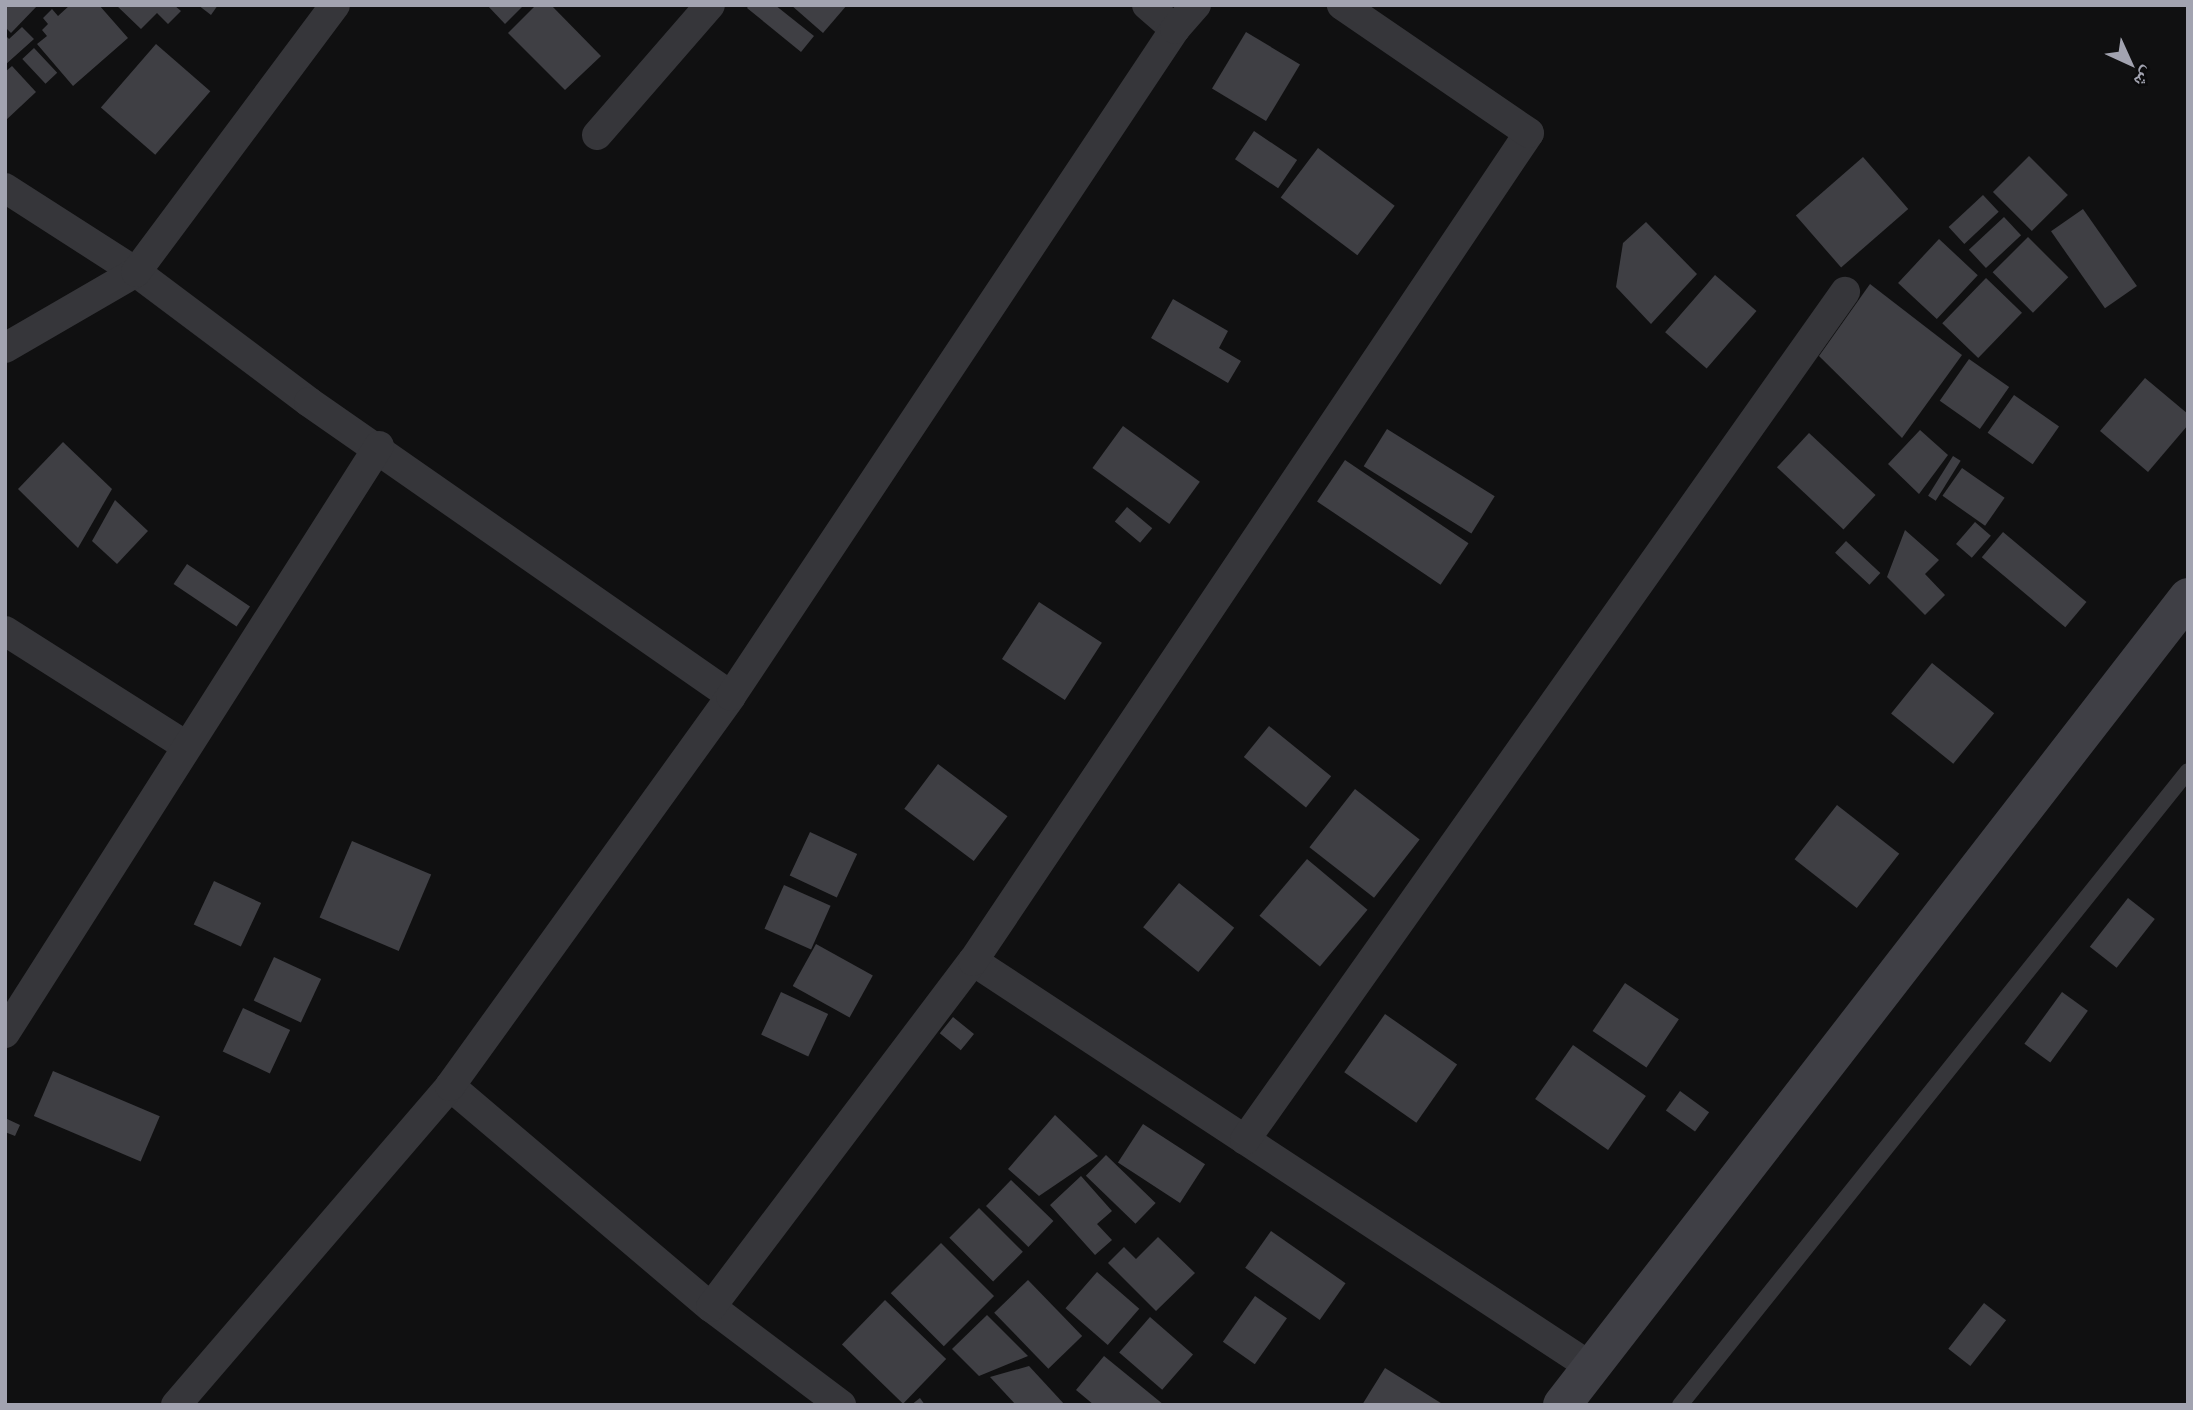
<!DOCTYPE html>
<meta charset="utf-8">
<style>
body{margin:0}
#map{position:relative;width:2193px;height:1410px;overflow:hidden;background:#101011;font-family:Barlow,"Noto Naskh Arabic",sans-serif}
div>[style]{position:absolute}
.building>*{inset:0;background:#3f3f44;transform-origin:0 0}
.lane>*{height:16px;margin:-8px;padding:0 8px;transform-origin:8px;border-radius:8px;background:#36363a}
.street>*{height:30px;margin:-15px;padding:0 15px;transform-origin:15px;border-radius:15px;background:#36363a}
.secondary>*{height:38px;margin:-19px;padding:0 19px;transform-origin:19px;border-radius:19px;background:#3f3f45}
span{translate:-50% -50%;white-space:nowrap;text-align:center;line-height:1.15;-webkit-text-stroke:6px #0b0b0c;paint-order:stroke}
.frame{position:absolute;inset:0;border:7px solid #a2a3b0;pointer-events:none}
.north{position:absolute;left:2095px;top:28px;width:70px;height:70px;-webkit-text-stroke:5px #0b0b0c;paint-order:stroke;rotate:135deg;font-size:19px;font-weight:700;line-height:28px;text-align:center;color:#a2a3b0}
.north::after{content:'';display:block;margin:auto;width:24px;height:32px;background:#a2a3b0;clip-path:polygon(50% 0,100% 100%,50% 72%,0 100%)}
</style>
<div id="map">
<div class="building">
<i style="clip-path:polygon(5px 5px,38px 5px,11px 33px,5px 27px)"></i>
<i style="clip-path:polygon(70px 5px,99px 5px,128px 38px,73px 86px,37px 44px,47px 36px,42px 30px,48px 24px,43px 18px,52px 9px,58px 16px)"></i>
<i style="clip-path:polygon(116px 5px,174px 5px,181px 11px,168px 24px,157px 13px,141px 29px)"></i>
<i style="clip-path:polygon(198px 5px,218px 5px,211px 15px)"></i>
<i style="clip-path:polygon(487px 5px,524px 5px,505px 24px)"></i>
<i style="clip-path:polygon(536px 5px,551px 5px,601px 56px,565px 90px,508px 33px)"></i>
<i style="clip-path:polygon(749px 5px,775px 5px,814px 36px,801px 52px,747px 8px)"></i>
<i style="clip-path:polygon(791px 5px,847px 5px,823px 33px)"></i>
<i style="clip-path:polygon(22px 27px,34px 39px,5px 65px,5px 35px,9px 39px)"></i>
<i style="left:1246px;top:32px;width:63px;height:66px;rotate:31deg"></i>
<i style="left:156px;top:44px;width:72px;height:84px;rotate:41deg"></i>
<i style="left:34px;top:48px;width:34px;height:16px;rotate:47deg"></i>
<i style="clip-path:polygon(12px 66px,36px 92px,5px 121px,5px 72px)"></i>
<i style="left:1254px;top:131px;width:52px;height:34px;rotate:34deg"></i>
<i style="left:1318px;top:148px;width:96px;height:62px;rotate:37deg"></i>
<i style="left:2029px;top:156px;width:55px;height:51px;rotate:45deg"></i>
<i style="left:1863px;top:157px;width:69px;height:89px;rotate:49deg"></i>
<i style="left:1983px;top:195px;width:23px;height:47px;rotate:47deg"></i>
<i style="left:2083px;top:209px;width:94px;height:39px;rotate:55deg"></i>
<i style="left:2004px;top:217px;width:25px;height:48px;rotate:47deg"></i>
<i style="clip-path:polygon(1646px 222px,1697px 274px,1651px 324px,1616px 287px,1623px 243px)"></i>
<i style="left:2028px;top:237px;width:57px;height:50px;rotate:45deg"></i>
<i style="left:1939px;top:239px;width:53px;height:60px;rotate:43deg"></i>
<i style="left:1715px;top:275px;width:55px;height:76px;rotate:41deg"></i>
<i style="left:1986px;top:278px;width:50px;height:63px;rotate:44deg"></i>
<i style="clip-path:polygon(1870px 284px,1962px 355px,1902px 438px,1819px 356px)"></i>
<i style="clip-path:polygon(1173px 299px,1228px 331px,1219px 348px,1241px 361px,1228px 383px,1151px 338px)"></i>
<i style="left:1969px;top:359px;width:49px;height:51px;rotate:35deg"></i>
<i style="clip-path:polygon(2145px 378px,2188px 414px,2188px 425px,2148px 472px,2100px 431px)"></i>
<i style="left:2014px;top:395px;width:55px;height:46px;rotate:35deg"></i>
<i style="left:1123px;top:426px;width:95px;height:52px;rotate:36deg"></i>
<i style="left:1387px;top:429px;width:127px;height:44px;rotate:32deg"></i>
<i style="clip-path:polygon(1920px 430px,1948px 455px,1919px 494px,1888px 464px)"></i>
<i style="left:1809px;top:433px;width:91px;height:47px;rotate:43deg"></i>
<i style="clip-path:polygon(63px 442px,112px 489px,78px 548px,18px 489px)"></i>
<i style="left:1953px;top:456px;width:9px;height:47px;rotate:32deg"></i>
<i style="left:1345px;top:460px;width:149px;height:50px;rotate:34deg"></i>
<i style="left:1962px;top:468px;width:52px;height:34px;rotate:35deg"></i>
<i style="clip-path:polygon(115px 500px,148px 531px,117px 564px,92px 541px)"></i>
<i style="left:1127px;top:507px;width:33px;height:19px;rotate:40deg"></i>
<i style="left:1975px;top:522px;width:21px;height:29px;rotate:41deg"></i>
<i style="clip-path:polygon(1905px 530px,1939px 560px,1925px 574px,1945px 595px,1925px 615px,1887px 577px)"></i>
<i style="left:2003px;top:532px;width:109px;height:33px;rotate:40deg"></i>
<i style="left:1846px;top:541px;width:47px;height:16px;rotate:43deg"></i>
<i style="left:187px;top:564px;width:76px;height:24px;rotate:34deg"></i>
<i style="left:1039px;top:602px;width:75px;height:68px;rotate:33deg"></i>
<i style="left:1932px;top:663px;width:80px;height:65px;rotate:39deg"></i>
<i style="left:1269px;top:726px;width:80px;height:40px;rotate:39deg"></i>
<i style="left:938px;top:764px;width:87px;height:56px;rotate:37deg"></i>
<i style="left:1355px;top:789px;width:82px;height:74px;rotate:38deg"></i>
<i style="left:1837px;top:805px;width:79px;height:69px;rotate:38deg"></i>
<i style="left:810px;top:832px;width:52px;height:48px;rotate:25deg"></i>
<i style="left:352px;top:841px;width:86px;height:83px;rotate:23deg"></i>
<i style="left:1307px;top:859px;width:79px;height:74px;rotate:40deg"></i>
<i style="left:214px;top:881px;width:52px;height:48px;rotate:25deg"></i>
<i style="left:1179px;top:883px;width:71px;height:57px;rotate:39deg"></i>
<i style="left:784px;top:885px;width:51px;height:48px;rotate:24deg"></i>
<i style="left:2128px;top:898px;width:34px;height:62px;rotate:38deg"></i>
<i style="left:816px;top:944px;width:65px;height:48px;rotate:29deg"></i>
<i style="left:274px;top:957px;width:52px;height:48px;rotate:25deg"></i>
<i style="left:1625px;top:983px;width:65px;height:58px;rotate:34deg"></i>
<i style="left:781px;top:992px;width:52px;height:47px;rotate:25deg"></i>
<i style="left:2062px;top:992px;width:32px;height:64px;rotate:36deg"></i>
<i style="left:243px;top:1008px;width:52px;height:48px;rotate:25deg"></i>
<i style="left:1385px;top:1014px;width:88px;height:71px;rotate:35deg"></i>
<i style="left:953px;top:1017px;width:27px;height:21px;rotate:39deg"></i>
<i style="left:1573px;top:1045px;width:89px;height:66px;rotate:35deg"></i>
<i style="left:53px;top:1071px;width:116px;height:49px;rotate:23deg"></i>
<i style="left:1680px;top:1091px;width:36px;height:24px;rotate:36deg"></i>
<i style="clip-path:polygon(1055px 1115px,1098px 1156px,1039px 1196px,1008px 1169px)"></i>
<i style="clip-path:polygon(5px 1118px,20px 1125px,15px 1136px,5px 1132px)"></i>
<i style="left:1143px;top:1124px;width:74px;height:46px;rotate:33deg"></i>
<i style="left:1106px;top:1155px;width:69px;height:29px;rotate:44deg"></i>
<i style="clip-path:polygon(1081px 1176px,1112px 1211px,1097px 1224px,1112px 1240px,1095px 1255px,1050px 1205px)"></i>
<i style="left:1011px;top:1180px;width:59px;height:36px;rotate:44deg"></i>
<i style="left:979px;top:1208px;width:62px;height:42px;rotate:45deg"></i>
<i style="left:1271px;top:1231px;width:91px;height:45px;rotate:35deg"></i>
<i style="clip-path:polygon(1158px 1237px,1195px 1273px,1156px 1311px,1108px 1263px,1124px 1247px,1136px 1259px)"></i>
<i style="left:941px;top:1243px;width:75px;height:71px;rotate:45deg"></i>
<i style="left:1097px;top:1272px;width:56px;height:48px;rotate:41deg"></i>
<i style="left:1028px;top:1280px;width:78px;height:47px;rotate:46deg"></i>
<i style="left:1255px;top:1296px;width:39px;height:56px;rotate:35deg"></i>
<i style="left:885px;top:1300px;width:85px;height:62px;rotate:44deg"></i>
<i style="left:1984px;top:1303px;width:28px;height:58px;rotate:38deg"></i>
<i style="clip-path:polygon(987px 1315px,1028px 1356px,979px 1376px,952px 1349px)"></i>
<i style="left:1150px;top:1317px;width:57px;height:47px;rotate:41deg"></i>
<i style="clip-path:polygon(1104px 1356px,1164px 1405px,1094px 1405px,1076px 1390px)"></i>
<i style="clip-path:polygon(1029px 1366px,1065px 1405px,1016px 1405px,990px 1377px)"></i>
<i style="clip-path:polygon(1385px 1368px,1444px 1405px,1362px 1405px)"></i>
<i style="clip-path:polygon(920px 1398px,925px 1405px,911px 1405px)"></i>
</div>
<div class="lane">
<i style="left:1680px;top:1405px;width:812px;rotate:-51.3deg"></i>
</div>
<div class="street">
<i style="left:1147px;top:5px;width:37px;rotate:41deg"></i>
<i style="left:597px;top:135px;width:172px;rotate:-49deg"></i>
<i style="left:5px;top:188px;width:156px;rotate:32.7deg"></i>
<i style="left:136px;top:272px;width:216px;rotate:36.9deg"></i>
<i style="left:309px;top:402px;width:514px;rotate:34.86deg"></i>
<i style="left:5px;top:348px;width:151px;rotate:-30.1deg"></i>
<i style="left:136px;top:272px;width:333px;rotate:-53.3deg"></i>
<i style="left:5px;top:631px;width:214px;rotate:32.4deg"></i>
<i style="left:973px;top:961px;width:739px;rotate:33.3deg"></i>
<i style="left:5px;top:1033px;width:696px;rotate:-57.5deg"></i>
<i style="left:450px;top:1086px;width:342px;rotate:40.3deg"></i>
<i style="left:711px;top:1307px;width:163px;rotate:37deg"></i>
<i style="left:1245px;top:1140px;width:1039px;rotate:-54.72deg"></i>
<i style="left:711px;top:1307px;width:434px;rotate:-52.9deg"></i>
<i style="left:973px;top:961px;width:997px;rotate:-56.12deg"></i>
<i style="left:1529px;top:133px;width:227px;rotate:-145.6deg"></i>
<i style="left:176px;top:1405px;width:421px;rotate:-49.3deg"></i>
<i style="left:450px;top:1086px;width:481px;rotate:-54.2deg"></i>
<i style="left:731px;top:696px;width:801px;rotate:-56.35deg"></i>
<i style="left:1175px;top:29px;width:32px;rotate:-49deg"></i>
</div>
<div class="secondary">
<i style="left:1562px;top:1405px;width:1022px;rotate:-52.23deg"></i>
</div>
<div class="frame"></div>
<div class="north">ش</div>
</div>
